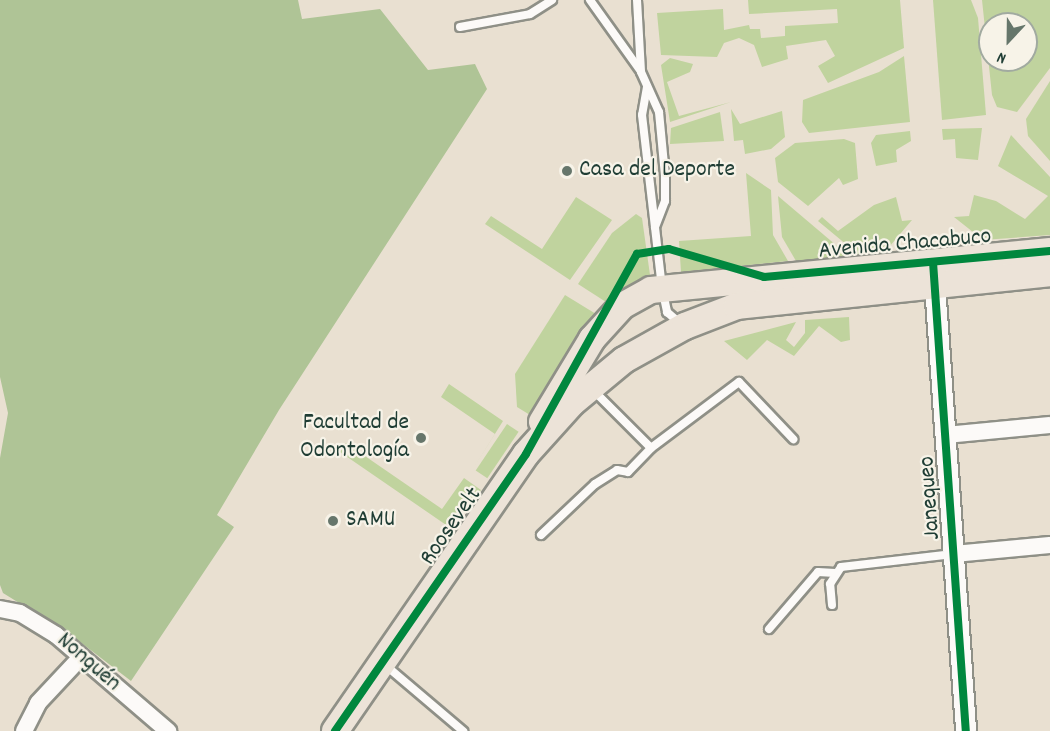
<!DOCTYPE html>
<meta charset="utf-8">
<style>
body{margin:0}
#map{position:relative;width:1050px;height:731px;overflow:hidden;background:#e9e0d1;font-family:Dekko,sans-serif}
div>[style]{position:absolute}
.green>*{inset:0;background:#c0d39e;transform-origin:0 0}
.forest>*{inset:0;background:#afc496}
.roads{filter:drop-shadow(2px 0 #8f9087) drop-shadow(-2px 0 #8f9087) drop-shadow(0 2px #8f9087) drop-shadow(0 -2px #8f9087)}
.service>*{height:8px;margin:-4px;padding:0 4px;transform-origin:4px;border-radius:4px;background:#fcfaf8}
.minor>*{height:16px;margin:-8px;padding:0 8px;transform-origin:8px;border-radius:8px;background:#fcfaf8}
.tertiary>*{height:20px;margin:-10px;padding:0 10px;transform-origin:10px;border-radius:10px;background:#fcfaf8}
.primary>*{height:26px;margin:-13px;padding:0 13px;transform-origin:13px;border-radius:13px;background:#ece3d8}
.cycleway>*{height:8px;margin:-4px;padding:0 4px;transform-origin:4px;border-radius:4px;background:#00873e}
.dots>*{width:16px;height:16px;translate:-50% -50%;box-sizing:border-box;border:3px solid #f7f3e8;border-radius:50%}
span{translate:-50% -50%;white-space:nowrap;text-align:center;line-height:1.15;-webkit-text-stroke:4.5px #f7f3e8;paint-order:stroke}
.poi-label{font-size:24px;color:#1f3d34}
.left{translate:0 -50%;text-align:left}
.right{translate:-100% -50%;text-align:right}
.street-label{font-size:24px;color:#1f3d34}
.north{position:absolute;left:978px;top:12px;width:60px;height:60px;box-sizing:border-box;background:#f7f3e8;border:2px solid #a1aaa0;border-radius:50%;rotate:202deg;font-size:16px;font-weight:700;line-height:24px;text-align:center;color:#1f3d34}
.north::after{content:'';display:block;margin:auto;width:21px;height:27px;background:#66766b;clip-path:polygon(50% 0,100% 100%,50% 72%,0 100%)}
</style>
<div id="map">
<div class="green">
<i style="clip-path:polygon(748px 0,900px 0,904px 48px,828px 83px,818px 66px,835px 56px,826px 40px,786px 46px,788px 59px,762px 67px,754px 45px,739px 38px,724px 43px,717px 57px,661px 55px,657px 13px,723px 9px,724px 30px,749px 25px,750px 29px,760px 29px,761px 38px,785px 36px,785px 26px,838px 23px,837px 9px,749px 14px)"></i>
<i style="clip-path:polygon(933px 0,971px 0,978px 18px,986px 115px,942px 120px)"></i>
<i style="clip-path:polygon(evenodd,982px 0,1050px 0,1050px 68px,1017px 112px,997px 107px,992px 95px,982px 0,990px 24px,1026px 24px,1026px 60px,990px 60px,990px 24px)"></i>
<i style="clip-path:polygon(904px 56px,910px 122px,809px 133px,802px 122px,803px 100px,879px 72px)"></i>
<i style="clip-path:polygon(670px 58px,693px 64px,690px 72px,667px 82px,679px 116px,731px 102px,670px 122px,661px 65px)"></i>
<i style="clip-path:polygon(1050px 81px,1050px 161px,1028px 136px,1026px 119px)"></i>
<i style="clip-path:polygon(731px 109px,740px 124px,782px 111px,785px 137px,771px 149px,745px 154px,743px 140px,734px 141px)"></i>
<i style="clip-path:polygon(720px 112px,724px 141px,670px 144px,671px 128px)"></i>
<i style="clip-path:polygon(982px 128px,978px 160px,956px 158px,955px 139px,943px 140px,942px 129px)"></i>
<i style="clip-path:polygon(910px 131px,911px 141px,896px 150px,897px 162px,876px 166px,871px 143px,876px 135px)"></i>
<i style="clip-path:polygon(1011px 135px,1050px 177px,1050px 235px,983px 240px,954px 217px,969px 216px,974px 195px,996px 201px,1025px 219px,1048px 196px,998px 166px)"></i>
<i style="clip-path:polygon(844px 139px,855px 143px,858px 179px,843px 185px,839px 178px,808px 206px,778px 182px,775px 158px,795px 143px)"></i>
<i style="clip-path:polygon(746px 173px,771px 190px,773px 235px,788px 261px,681px 272px,679px 241px,751px 236px)"></i>
<i style="clip-path:polygon(778px 196px,850px 257px,796px 261px,782px 237px)"></i>
<i style="clip-path:polygon(576px 197px,612px 220px,570px 280px,485px 224px,491px 216px,542px 249px)"></i>
<i style="clip-path:polygon(896px 197px,902px 221px,912px 220px,884px 253px,859px 255px,818px 221px,822px 217px,838px 231px,874px 205px)"></i>
<i style="clip-path:polygon(636px 214px,642px 218px,650px 275px,606px 302px,578px 284px,612px 233px)"></i>
<i style="clip-path:polygon(565px 295px,596px 314px,530px 415px,517px 407px,515px 374px)"></i>
<i style="clip-path:polygon(849px 317px,850px 340px,841px 342px,819px 326px,794px 356px,767px 340px,747px 360px,724px 341px,796px 322px,786px 340px,794px 347px,805px 333px,805px 320px)"></i>
<i style="clip-path:polygon(449px 384px,503px 421px,473px 469px,495px 434px,441px 397px)"></i>
<i style="left:507px;top:424px;width:14px;height:56px;rotate:34deg"></i>
<i style="clip-path:polygon(346px 443px,442px 509px,464px 478px,481px 490px,452px 529px,340px 452px)"></i>
</div>
<div class="forest">
<i style="clip-path:polygon(0 0,298px 0,302px 19px,380px 9px,428px 70px,475px 64px,487px 89px,279px 410px,217px 515px,234px 527px,131px 681px,71px 635px,3px 593px,0 585px,0 458px,8px 413px,0 377px)"></i>
</div>
<div class="roads">
<div class="service">
<i style="left:590px;top:0;width:86px;rotate:54.5deg"></i>
<i style="left:637px;top:0;width:72px;rotate:86.8deg"></i>
<i style="left:641px;top:72px;width:44px;rotate:65.8deg"></i>
<i style="left:659px;top:112px;width:63px;rotate:84.6deg"></i>
<i style="left:665px;top:175px;width:26px;rotate:90deg"></i>
<i style="left:665px;top:201px;width:28px;rotate:111deg"></i>
<i style="left:460px;top:27px;width:71px;rotate:-10.5deg"></i>
<i style="left:530px;top:14px;width:26px;rotate:-32deg"></i>
<i style="left:647px;top:87px;width:28px;rotate:100deg"></i>
<i style="left:642px;top:115px;width:174px;rotate:83.4deg"></i>
<i style="left:662px;top:288px;width:25px;rotate:78deg"></i>
<i style="left:667px;top:312px;width:20px;rotate:41deg"></i>
<i style="left:592px;top:389px;width:83px;rotate:45deg"></i>
<i style="left:541px;top:535px;width:74px;rotate:-43.4deg"></i>
<i style="left:595px;top:484px;width:26px;rotate:-32deg"></i>
<i style="left:617px;top:470px;width:11px;rotate:10deg"></i>
<i style="left:628px;top:472px;width:33px;rotate:-46deg"></i>
<i style="left:651px;top:448px;width:110px;rotate:-36.9deg"></i>
<i style="left:739px;top:382px;width:79px;rotate:46.5deg"></i>
<i style="left:832px;top:605px;width:21px;rotate:-95deg"></i>
<i style="left:830px;top:584px;width:20px;rotate:-57deg"></i>
<i style="left:841px;top:567px;width:113px;rotate:-6.6deg"></i>
<i style="left:769px;top:629px;width:75px;rotate:-49.3deg"></i>
<i style="left:818px;top:572px;width:17px;rotate:3deg"></i>
<i style="left:384px;top:664px;width:104px;rotate:40.3deg"></i>
</div>
<div class="minor">
<i style="left:946px;top:435px;width:104px;rotate:-5.5deg"></i>
<i style="left:954px;top:554px;width:96px;rotate:-5.4deg"></i>
<i style="left:0;top:609px;width:20px;rotate:11deg"></i>
<i style="left:20px;top:613px;width:42px;rotate:31.4deg"></i>
<i style="left:56px;top:635px;width:148px;rotate:40.6deg"></i>
<i style="left:24px;top:731px;width:31px;rotate:-63deg"></i>
<i style="left:38px;top:703px;width:63px;rotate:-46.9deg"></i>
</div>
<div class="tertiary">
<i style="left:934px;top:271px;width:461px;rotate:86deg"></i>
</div>
<div class="primary">
<i style="left:542px;top:422px;width:97px;rotate:-58.9deg"></i>
<i style="left:592px;top:339px;width:45px;rotate:-47.7deg"></i>
<i style="left:622px;top:306px;width:33px;rotate:-29deg"></i>
<i style="left:651px;top:290px;width:401px;rotate:-5.6deg"></i>
<i style="left:335px;top:731px;width:336px;rotate:-55.4deg"></i>
<i style="left:526px;top:454px;width:69px;rotate:-48deg"></i>
<i style="left:572px;top:403px;width:67px;rotate:-39.6deg"></i>
<i style="left:624px;top:360px;width:70px;rotate:-29.1deg"></i>
<i style="left:685px;top:326px;width:56px;rotate:-21deg"></i>
<i style="left:737px;top:306px;width:315px;rotate:-6deg"></i>
</div>
</div>
<div class="cycleway">
<i style="left:933px;top:262px;width:470px;rotate:86deg"></i>
<i style="left:335px;top:731px;width:336px;rotate:-55.4deg"></i>
<i style="left:526px;top:454px;width:229px;rotate:-61deg"></i>
<i style="left:637px;top:254px;width:32px;rotate:-9deg"></i>
<i style="left:669px;top:249px;width:99px;rotate:16.4deg"></i>
<i style="left:764px;top:277px;width:287px;rotate:-5.2deg"></i>
</div>
<div class="dots">
<i style="left:567px;top:171px;background:#66766b"></i>
<i style="left:421px;top:438px;background:#66766b"></i>
<i style="left:333px;top:521px;background:#66766b"></i>
</div>
<div class="poi-label">
<span class="left" style="left:579px;top:171px">Casa del Deporte</span>
<span class="right" style="left:409px;top:438px">Facultad de<br>Odontología</span>
<span class="left" style="left:346px;top:521px">SAMU</span>
</div>
<div class="street-label">
<span style="left:905px;top:245px;rotate:-5deg">Avenida Chacabuco</span>
<span style="left:931px;top:498px;rotate:-94deg">Janequeo</span>
<span style="left:452px;top:527px;rotate:-55deg">Roosevelt</span>
<span style="left:88px;top:663px;rotate:41deg">Nonguén</span>
</div>
<div class="north">N</div>
</div>
